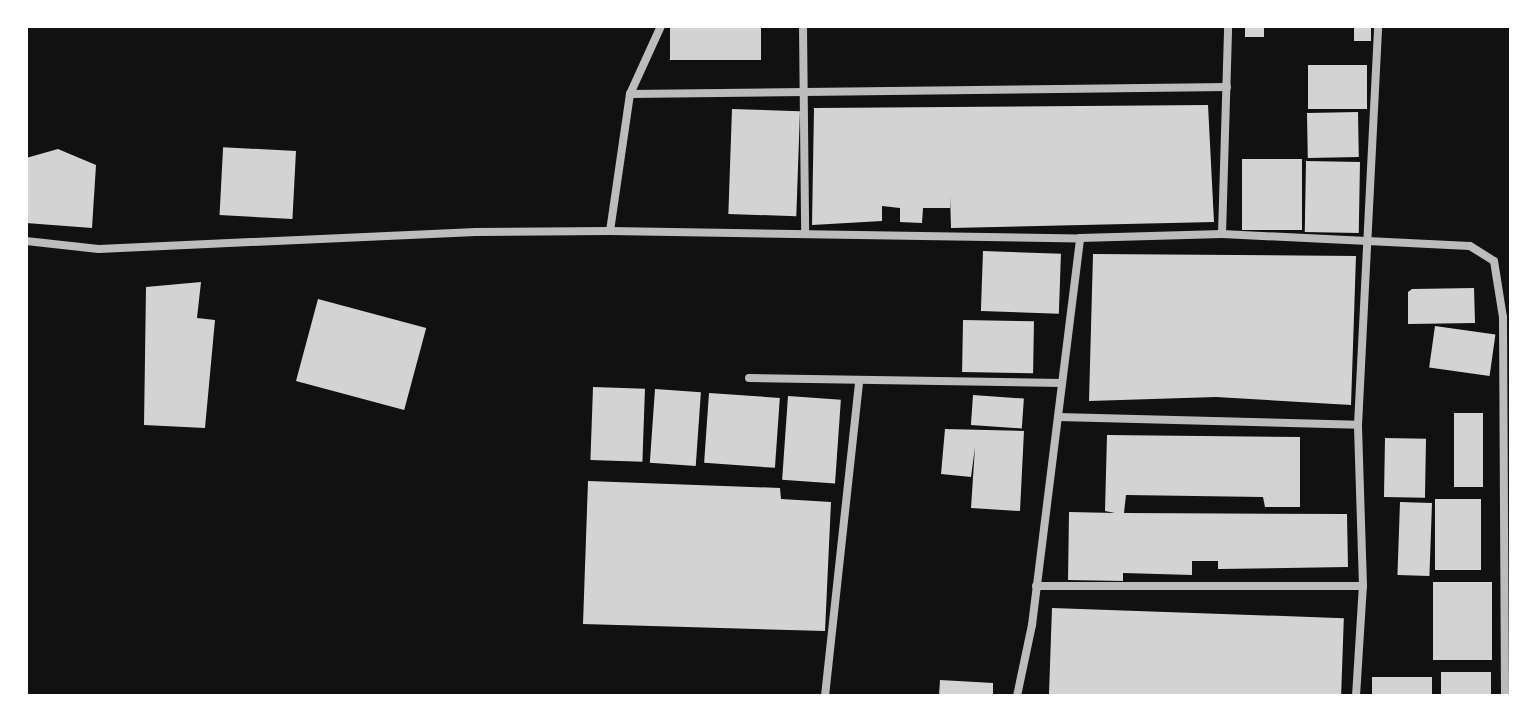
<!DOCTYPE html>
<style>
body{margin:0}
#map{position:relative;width:1537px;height:722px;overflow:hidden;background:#111;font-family:Poppins,sans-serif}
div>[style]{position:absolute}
.building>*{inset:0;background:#d3d3d3;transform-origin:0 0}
.minor>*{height:8px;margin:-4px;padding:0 4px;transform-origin:4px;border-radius:4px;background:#bcbcbc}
span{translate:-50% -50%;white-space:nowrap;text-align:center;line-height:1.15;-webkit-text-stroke:6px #fff;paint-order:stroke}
.frame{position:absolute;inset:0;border:28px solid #fff;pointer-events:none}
</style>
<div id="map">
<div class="building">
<i style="clip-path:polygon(737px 26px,761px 26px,761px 60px,670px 60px,670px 28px)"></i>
<i style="left:1245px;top:26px;width:19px;height:11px"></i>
<i style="left:1354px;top:26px;width:17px;height:15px"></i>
<i style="left:1308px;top:65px;width:59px;height:44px"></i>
<i style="clip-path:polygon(1208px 105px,1214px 222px,951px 228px,950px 196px,950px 208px,923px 208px,922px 223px,900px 222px,900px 208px,882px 206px,882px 221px,812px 225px,814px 108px)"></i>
<i style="left:732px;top:109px;width:68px;height:105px;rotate:2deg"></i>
<i style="left:1358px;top:112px;width:45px;height:51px;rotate:89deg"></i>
<i style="clip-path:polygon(58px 149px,96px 165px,92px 228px,26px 223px,26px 158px)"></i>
<i style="left:296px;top:151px;width:68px;height:73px;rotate:93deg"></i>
<i style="left:1242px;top:159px;width:60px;height:71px"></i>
<i style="left:1306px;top:161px;width:54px;height:71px;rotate:1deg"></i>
<i style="left:983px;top:251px;width:78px;height:60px;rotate:2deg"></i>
<i style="clip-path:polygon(1093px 254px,1356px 256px,1351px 405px,1216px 397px,1089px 401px)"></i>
<i style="clip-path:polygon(201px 282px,197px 318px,215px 320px,205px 428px,144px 425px,146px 287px)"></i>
<i style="clip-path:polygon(1474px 288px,1475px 323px,1408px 324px,1408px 292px,1412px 289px)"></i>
<i style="left:318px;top:299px;width:112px;height:85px;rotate:15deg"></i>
<i style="left:963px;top:320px;width:71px;height:52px;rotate:1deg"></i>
<i style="left:1435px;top:326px;width:61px;height:42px;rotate:8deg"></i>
<i style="left:593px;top:387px;width:52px;height:73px;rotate:2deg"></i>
<i style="left:655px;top:389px;width:46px;height:74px;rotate:4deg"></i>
<i style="left:709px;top:393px;width:71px;height:70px;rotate:4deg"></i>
<i style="left:973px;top:395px;width:51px;height:30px;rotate:4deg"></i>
<i style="left:788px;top:396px;width:53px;height:84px;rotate:4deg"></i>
<i style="left:1454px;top:413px;width:29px;height:74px"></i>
<i style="clip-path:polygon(945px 429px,1024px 431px,1020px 511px,971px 508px,975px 447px,971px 477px,941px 474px)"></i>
<i style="clip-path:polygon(1107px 435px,1300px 437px,1300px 507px,1265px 507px,1263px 497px,1126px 495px,1124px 513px,1347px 514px,1348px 567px,1218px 569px,1218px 561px,1192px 561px,1192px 575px,1123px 573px,1123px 581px,1068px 580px,1069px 512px,1115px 513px,1105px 511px)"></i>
<i style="left:1385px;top:438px;width:41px;height:59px;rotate:1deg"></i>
<i style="clip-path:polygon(588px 481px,780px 488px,781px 499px,831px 502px,825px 631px,583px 624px)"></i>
<i style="left:1435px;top:499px;width:46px;height:71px"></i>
<i style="left:1400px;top:502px;width:32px;height:73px;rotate:2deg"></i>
<i style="left:1492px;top:582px;width:78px;height:59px;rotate:90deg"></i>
<i style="left:1052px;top:608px;width:292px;height:88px;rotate:2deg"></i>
<i style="left:1441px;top:672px;width:50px;height:24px"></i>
<i style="left:1432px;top:677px;width:19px;height:60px;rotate:90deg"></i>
<i style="clip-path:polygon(940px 680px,993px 683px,993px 696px,939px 696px)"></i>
</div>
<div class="minor">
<i style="left:803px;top:26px;width:208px;rotate:89.4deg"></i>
<i style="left:630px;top:94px;width:597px;rotate:-0.67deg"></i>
<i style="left:610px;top:231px;width:138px;rotate:-81.7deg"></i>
<i style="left:630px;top:94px;width:75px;rotate:-65.5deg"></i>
<i style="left:1222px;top:234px;width:208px;rotate:-88.3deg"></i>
<i style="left:26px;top:241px;width:73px;rotate:6.3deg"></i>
<i style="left:99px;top:249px;width:377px;rotate:-2.6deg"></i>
<i style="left:476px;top:232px;width:134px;rotate:-0.4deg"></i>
<i style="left:610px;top:231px;width:470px;rotate:0.9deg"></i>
<i style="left:1080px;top:238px;width:142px;rotate:-1.6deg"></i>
<i style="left:1222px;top:234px;width:248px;rotate:2.8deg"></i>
<i style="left:1470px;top:246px;width:28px;rotate:32deg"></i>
<i style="left:1494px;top:261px;width:57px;rotate:80.9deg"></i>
<i style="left:1503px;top:317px;width:379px;rotate:89.7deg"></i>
<i style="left:749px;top:378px;width:313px;rotate:0.9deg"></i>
<i style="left:1058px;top:417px;width:300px;rotate:1.5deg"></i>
<i style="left:1036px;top:586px;width:327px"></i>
<i style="left:825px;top:696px;width:316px;rotate:-83.8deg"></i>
<i style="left:1017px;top:696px;width:73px;rotate:-78.1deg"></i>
<i style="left:1032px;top:625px;width:390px;rotate:-82.9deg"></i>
<i style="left:1356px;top:696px;width:110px;rotate:-86.4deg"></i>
<i style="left:1363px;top:586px;width:161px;rotate:-91.8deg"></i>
<i style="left:1358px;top:425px;width:400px;rotate:-87.1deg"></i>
</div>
<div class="frame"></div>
</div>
